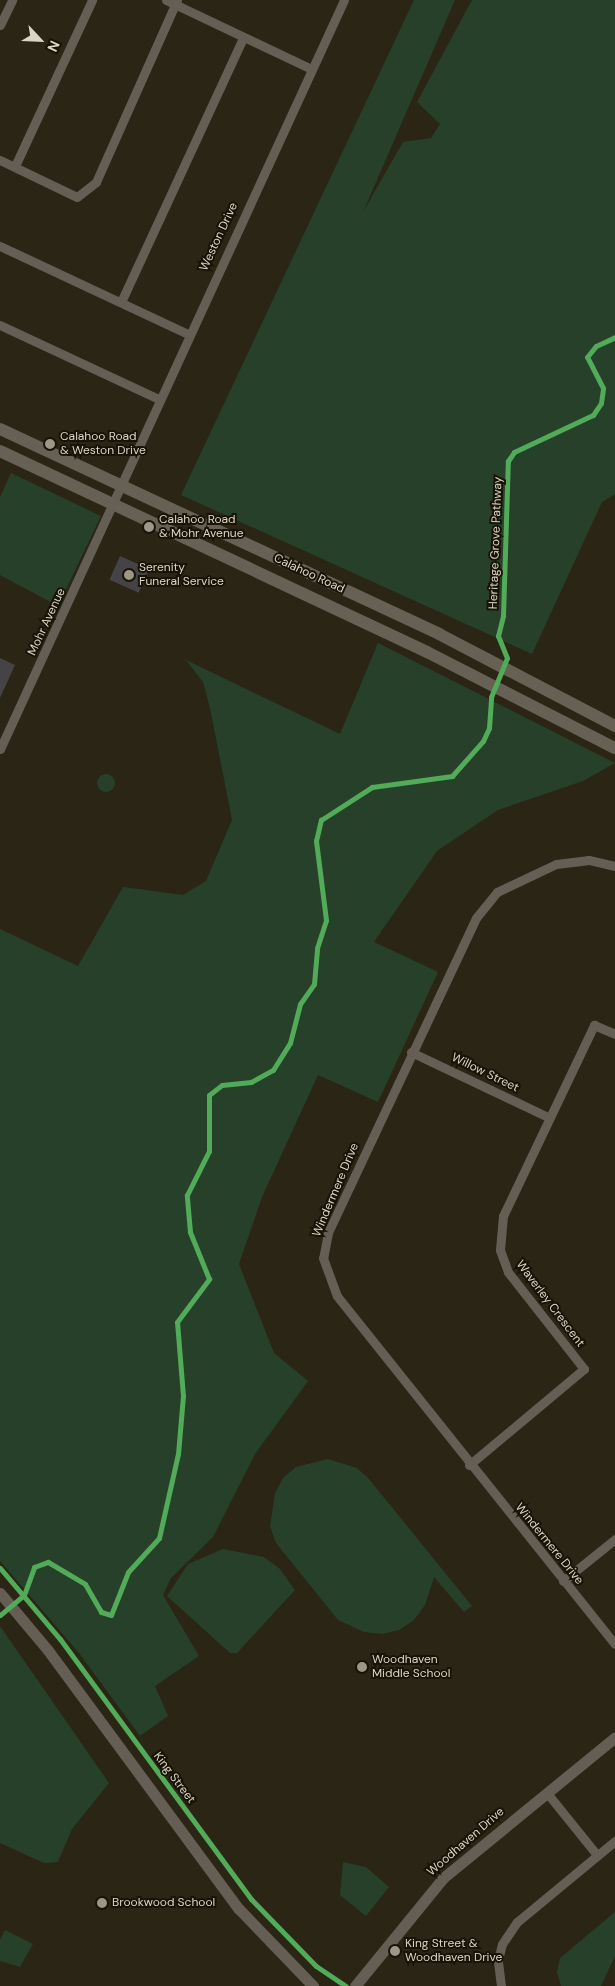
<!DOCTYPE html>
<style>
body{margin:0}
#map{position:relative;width:615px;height:1986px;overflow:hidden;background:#2a2515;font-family:"DM Sans",sans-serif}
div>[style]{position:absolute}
.green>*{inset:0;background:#274029}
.round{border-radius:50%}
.building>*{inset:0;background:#464346;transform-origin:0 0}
.minor>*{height:9px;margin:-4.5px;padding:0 4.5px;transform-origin:4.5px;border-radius:4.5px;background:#655e55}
.tertiary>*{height:11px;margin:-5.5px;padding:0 5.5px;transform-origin:5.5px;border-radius:5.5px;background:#655e55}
.secondary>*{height:12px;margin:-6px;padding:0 6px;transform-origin:6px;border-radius:6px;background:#676055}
.cycleway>*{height:5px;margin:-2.5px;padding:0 2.5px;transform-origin:2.5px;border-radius:2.5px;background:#51ab58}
.dots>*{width:14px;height:14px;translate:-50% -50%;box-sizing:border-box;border:2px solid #171307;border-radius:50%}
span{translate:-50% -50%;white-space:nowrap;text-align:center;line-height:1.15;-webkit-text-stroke:4px #171307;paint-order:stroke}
.street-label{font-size:12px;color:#dbd5c5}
.poi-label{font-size:12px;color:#dbd5c5}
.left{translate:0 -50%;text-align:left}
.north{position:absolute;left:15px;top:15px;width:50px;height:50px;-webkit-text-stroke:4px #171307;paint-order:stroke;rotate:115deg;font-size:14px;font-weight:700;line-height:20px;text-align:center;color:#dbd5c5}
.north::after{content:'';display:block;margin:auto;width:18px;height:22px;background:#dbd5c5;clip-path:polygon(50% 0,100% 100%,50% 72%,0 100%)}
</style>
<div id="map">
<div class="green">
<i style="clip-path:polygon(414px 0,455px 0,363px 212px,403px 142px,431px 138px,440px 124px,417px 102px,472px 0,615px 0,615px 494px,602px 502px,532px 654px,181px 495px)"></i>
<i style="clip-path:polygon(11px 473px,101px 516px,58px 606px,0 575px,0 497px)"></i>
<i style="clip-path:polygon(378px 643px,615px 763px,583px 781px,498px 810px,437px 851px,374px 942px,438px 972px,378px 1102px,318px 1075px,262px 1197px,239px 1264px,274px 1353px,308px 1381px,255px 1454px,213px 1537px,171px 1578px,163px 1595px,199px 1656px,155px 1686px,168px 1716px,140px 1736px,79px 1653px,0 1561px,0 929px,78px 966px,123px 887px,183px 895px,206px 881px,232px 820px,210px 708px,203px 682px,186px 660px,340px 734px)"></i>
<i class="round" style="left:97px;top:774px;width:18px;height:18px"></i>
<i style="clip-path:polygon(328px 1459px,357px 1468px,369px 1479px,472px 1606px,464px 1612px,434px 1577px,425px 1605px,414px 1620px,399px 1630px,382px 1634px,364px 1632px,338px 1620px,276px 1543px,270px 1526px,275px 1493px,283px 1478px,296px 1467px)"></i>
<i style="clip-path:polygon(223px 1549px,264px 1557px,280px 1569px,295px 1590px,237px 1653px,230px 1653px,167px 1596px,188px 1564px)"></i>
<i style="clip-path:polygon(0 1626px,109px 1783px,72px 1829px,58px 1862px,44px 1863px,0 1843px)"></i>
<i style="clip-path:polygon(343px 1862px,366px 1867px,389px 1887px,366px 1916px,340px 1895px)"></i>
<i style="clip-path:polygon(615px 1912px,615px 1956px,601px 1986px,561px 1986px,557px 1972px,560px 1958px)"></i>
<i style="clip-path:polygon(5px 1930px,33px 1944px,20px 1967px,0 1961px,0 1940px)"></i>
</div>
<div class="building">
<i style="left:120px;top:556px;width:32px;height:26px;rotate:24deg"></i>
<i style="clip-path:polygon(0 658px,15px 665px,0 698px)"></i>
</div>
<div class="minor">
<i style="left:166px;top:0;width:161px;rotate:25.4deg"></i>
<i style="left:0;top:25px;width:28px;rotate:-64deg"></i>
<i style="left:0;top:160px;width:85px;rotate:25.7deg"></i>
<i style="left:77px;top:197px;width:24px;rotate:-38deg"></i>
<i style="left:96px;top:182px;width:199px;rotate:-66deg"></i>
<i style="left:15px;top:166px;width:183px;rotate:-65.1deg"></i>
<i style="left:0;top:246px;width:208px;rotate:25.1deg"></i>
<i style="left:121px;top:302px;width:291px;rotate:-65.2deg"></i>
<i style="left:0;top:325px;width:175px;rotate:25deg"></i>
<i style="left:0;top:749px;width:824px;rotate:-65.33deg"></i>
<i style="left:615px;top:866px;width:27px;rotate:-167deg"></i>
<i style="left:589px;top:860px;width:33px;rotate:173deg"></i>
<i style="left:556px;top:864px;width:65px;rotate:154.6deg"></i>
<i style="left:497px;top:892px;width:33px;rotate:129deg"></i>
<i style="left:476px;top:918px;width:348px;rotate:115.2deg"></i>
<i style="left:328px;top:1233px;width:25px;rotate:101deg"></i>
<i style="left:323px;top:1258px;width:40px;rotate:69.8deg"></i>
<i style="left:337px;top:1296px;width:445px;rotate:51.4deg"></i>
<i style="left:411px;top:1052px;width:152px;rotate:25.4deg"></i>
<i style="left:469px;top:1465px;width:150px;rotate:-39.9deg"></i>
<i style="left:584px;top:1369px;width:123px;rotate:-128.1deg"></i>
<i style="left:508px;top:1272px;width:23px;rotate:-110deg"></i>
<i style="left:500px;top:1250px;width:34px;rotate:-85deg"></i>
<i style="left:503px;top:1216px;width:212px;rotate:-64.5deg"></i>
<i style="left:594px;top:1025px;width:23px;rotate:23deg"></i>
<i style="left:563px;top:1581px;width:67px;rotate:-38.9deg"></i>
<i style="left:547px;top:1793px;width:80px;rotate:51.1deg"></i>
<i style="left:501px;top:1986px;width:26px;rotate:-97deg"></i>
<i style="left:498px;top:1960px;width:16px;rotate:-76deg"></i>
<i style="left:502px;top:1944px;width:27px;rotate:-56deg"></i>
<i style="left:517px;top:1922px;width:127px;rotate:-39.6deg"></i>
</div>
<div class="tertiary">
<i style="left:0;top:1593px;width:73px;rotate:50deg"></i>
<i style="left:47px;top:1649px;width:323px;rotate:53.6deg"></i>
<i style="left:239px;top:1909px;width:107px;rotate:46.1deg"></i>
<i style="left:355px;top:1986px;width:139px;rotate:-50.8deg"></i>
<i style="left:443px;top:1878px;width:222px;rotate:-39.3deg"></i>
</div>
<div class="secondary">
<i style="left:0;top:429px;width:485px;rotate:25deg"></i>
<i style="left:439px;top:634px;width:199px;rotate:27.6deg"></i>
<i style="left:0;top:451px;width:472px;rotate:25.2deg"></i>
<i style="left:427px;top:652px;width:211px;rotate:27.1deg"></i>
</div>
<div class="cycleway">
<i style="left:0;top:1568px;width:93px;rotate:49.8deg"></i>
<i style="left:60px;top:1639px;width:323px;rotate:53.7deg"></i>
<i style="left:251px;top:1899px;width:93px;rotate:45.9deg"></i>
<i style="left:316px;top:1966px;width:36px;rotate:34deg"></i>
<i style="left:0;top:1615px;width:31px;rotate:-40deg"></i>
<i style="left:24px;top:1595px;width:30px;rotate:-70deg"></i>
<i style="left:34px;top:1567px;width:15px;rotate:-20deg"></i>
<i style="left:48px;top:1562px;width:43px;rotate:30.7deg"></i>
<i style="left:85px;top:1584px;width:32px;rotate:60deg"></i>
<i style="left:101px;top:1612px;width:10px;rotate:17deg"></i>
<i style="left:111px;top:1615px;width:46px;rotate:-68.4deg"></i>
<i style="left:128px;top:1572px;width:46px;rotate:-47.6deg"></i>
<i style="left:159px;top:1538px;width:86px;rotate:-77.3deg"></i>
<i style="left:178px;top:1454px;width:58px;rotate:-85.1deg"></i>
<i style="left:183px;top:1396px;width:74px;rotate:-94.6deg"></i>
<i style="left:177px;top:1322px;width:54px;rotate:-53.3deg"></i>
<i style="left:209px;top:1279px;width:51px;rotate:-112deg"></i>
<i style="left:190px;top:1232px;width:37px;rotate:-95deg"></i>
<i style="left:187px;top:1195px;width:49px;rotate:-63.4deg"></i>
<i style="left:209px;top:1151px;width:56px;rotate:-90deg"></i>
<i style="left:209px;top:1095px;width:16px;rotate:-38deg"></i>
<i style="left:222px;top:1085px;width:29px;rotate:-6deg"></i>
<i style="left:251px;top:1082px;width:25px;rotate:-29deg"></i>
<i style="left:273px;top:1070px;width:32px;rotate:-58deg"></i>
<i style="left:290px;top:1043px;width:40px;rotate:-75.6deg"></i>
<i style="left:300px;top:1004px;width:24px;rotate:-55deg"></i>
<i style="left:314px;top:984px;width:36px;rotate:-85deg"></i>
<i style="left:317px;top:948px;width:29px;rotate:-72deg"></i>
<i style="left:326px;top:920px;width:80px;rotate:-97.2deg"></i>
<i style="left:316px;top:841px;width:22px;rotate:-77deg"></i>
<i style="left:321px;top:820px;width:61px;rotate:-32.9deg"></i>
<i style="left:372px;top:787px;width:81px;rotate:-7.8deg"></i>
<i style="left:452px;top:776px;width:47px;rotate:-48.5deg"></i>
<i style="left:483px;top:741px;width:14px;rotate:-65deg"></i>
<i style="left:489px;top:728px;width:31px;rotate:-86deg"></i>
<i style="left:491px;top:697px;width:42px;rotate:-67.7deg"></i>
<i style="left:507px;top:658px;width:24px;rotate:-112deg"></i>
<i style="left:498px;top:636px;width:21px;rotate:-76deg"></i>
<i style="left:503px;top:616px;width:155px;rotate:-88.2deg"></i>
<i style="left:508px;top:461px;width:11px;rotate:-56deg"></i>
<i style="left:514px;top:452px;width:87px;rotate:-25.1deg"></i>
<i style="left:593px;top:415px;width:14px;rotate:-56deg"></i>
<i style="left:601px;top:403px;width:15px;rotate:-82deg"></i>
<i style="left:603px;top:388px;width:35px;rotate:-117deg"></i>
<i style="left:587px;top:357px;width:14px;rotate:-51deg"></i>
<i style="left:596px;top:346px;width:21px;rotate:-25deg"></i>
</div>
<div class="dots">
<i style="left:50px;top:444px;background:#9d9787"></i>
<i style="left:149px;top:527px;background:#9d9787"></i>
<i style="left:129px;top:575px;background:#9d9787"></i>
<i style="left:362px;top:1667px;background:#9d9787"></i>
<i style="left:102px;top:1903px;background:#9d9787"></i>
<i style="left:395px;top:1951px;background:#9d9787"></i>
</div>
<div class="street-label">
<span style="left:219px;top:237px;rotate:-65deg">Weston Drive</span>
<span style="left:496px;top:543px;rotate:-88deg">Heritage Grove Pathway</span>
<span style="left:309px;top:574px;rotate:25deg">Calahoo Road</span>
<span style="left:47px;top:622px;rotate:-65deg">Mohr Avenue</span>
<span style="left:485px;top:1073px;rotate:26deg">Willow Street</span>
<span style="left:336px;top:1190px;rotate:-67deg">Windermere Drive</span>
<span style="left:550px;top:1304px;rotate:53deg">Waverley Crescent</span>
<span style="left:549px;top:1544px;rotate:51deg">Windermere Drive</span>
<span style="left:174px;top:1778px;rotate:53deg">King Street</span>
<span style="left:466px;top:1842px;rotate:-41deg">Woodhaven Drive</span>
</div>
<div class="poi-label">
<span class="left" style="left:60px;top:444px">Calahoo Road<br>&amp; Weston Drive</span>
<span class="left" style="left:159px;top:527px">Calahoo Road<br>&amp; Mohr Avenue</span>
<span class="left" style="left:139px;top:575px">Serenity<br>Funeral Service</span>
<span class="left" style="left:372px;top:1667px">Woodhaven<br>Middle School</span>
<span class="left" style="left:112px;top:1903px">Brookwood School</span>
<span class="left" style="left:405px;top:1951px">King Street &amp;<br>Woodhaven Drive</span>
</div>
<div class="north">N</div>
</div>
